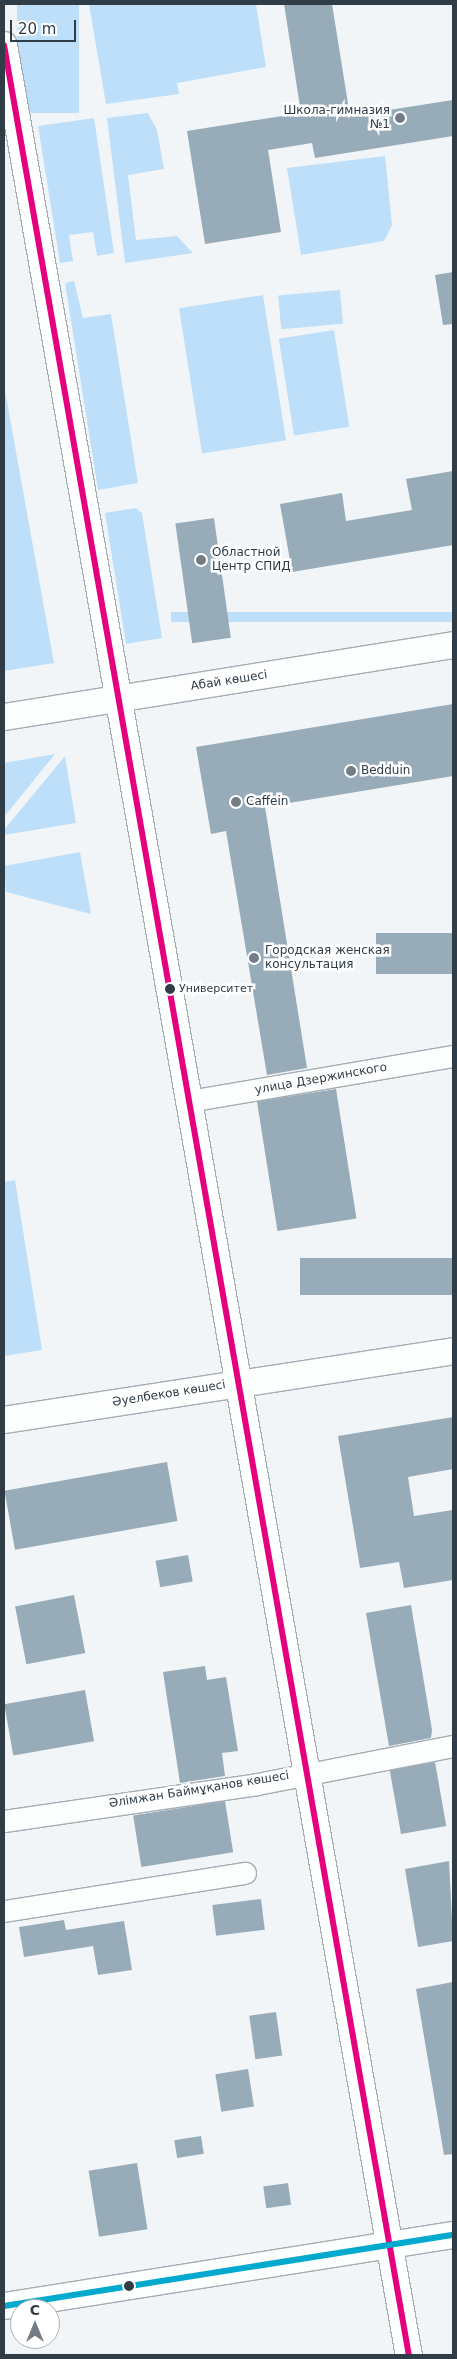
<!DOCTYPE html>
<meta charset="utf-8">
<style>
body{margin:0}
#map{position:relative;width:457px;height:2359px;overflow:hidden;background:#f2f5f8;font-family:"DejaVu Sans",sans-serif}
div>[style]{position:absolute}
.green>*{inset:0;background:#bddff9;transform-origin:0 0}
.building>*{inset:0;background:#97abb8;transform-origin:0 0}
.roads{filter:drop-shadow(1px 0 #a5acb2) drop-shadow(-1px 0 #a5acb2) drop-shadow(0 1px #a5acb2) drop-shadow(0 -1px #a5acb2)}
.minor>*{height:21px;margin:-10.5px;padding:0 10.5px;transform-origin:10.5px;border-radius:10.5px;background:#fdfefe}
.tertiary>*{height:26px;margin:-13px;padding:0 13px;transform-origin:13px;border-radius:13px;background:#fdfefe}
.bus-1>*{height:6px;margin:-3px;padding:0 3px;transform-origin:3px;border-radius:3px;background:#e5007d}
.bus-2>*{height:6px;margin:-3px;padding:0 3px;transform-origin:3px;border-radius:3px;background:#00a9ce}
.dots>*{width:14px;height:14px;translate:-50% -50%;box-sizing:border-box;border:2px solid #fff;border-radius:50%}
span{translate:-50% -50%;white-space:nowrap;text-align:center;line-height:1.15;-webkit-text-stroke:5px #fff;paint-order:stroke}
.bus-label{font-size:11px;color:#303d47}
.left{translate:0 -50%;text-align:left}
.poi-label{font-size:12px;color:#303d47}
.right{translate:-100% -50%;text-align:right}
.street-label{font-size:12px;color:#303d47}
.frame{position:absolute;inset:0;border:5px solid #303d47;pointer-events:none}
.north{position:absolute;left:10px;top:2299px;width:50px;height:50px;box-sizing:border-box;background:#fff;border:1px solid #acb1b5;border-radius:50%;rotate:0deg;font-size:14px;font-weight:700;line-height:20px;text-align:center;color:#303d47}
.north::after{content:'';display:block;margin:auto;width:18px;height:22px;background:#747d85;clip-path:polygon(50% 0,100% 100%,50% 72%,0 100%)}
.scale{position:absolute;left:10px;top:20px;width:66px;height:22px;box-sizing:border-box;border:2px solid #303d47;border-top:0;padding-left:6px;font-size:15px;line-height:18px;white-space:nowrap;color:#303d47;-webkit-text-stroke:4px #fff;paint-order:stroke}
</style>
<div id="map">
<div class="green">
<i style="left:17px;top:4px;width:62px;height:109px"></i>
<i style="clip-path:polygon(89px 4px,256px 4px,266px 67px,177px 83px,179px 94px,106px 104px)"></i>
<i style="clip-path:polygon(148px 113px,157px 130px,164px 169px,128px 175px,136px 240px,177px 236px,193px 253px,125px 263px,107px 118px)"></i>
<i style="clip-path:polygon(94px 118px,114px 253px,97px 256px,93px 232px,69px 235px,73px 261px,60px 263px,38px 126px)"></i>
<i style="clip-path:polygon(385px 156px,392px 225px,384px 241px,301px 255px,287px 168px)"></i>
<i style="clip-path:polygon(74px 281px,83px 318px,111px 314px,138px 483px,98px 490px,65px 283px)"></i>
<i style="left:340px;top:290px;width:34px;height:62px;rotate:85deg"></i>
<i style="left:263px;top:295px;width:147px;height:85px;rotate:81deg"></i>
<i style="left:334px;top:330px;width:98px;height:56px;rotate:81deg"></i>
<i style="clip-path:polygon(4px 385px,54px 663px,4px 671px)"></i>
<i style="clip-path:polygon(136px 508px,142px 513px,162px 638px,126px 644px,105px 513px)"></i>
<i style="left:453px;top:612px;width:10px;height:282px;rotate:90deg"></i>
<i style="clip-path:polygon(55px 754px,4px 817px,4px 763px)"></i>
<i style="clip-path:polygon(65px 756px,76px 823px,4px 835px,4px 830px)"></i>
<i style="clip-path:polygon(80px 852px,91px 914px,6px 892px,4px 866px)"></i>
<i style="clip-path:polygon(15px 1180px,42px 1350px,4px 1356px,4px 1182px)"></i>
</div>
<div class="building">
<i style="clip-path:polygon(284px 4px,332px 4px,350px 116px,453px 100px,453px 136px,315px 158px,312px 143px,268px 150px,281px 232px,205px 244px,187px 131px,301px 113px)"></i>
<i style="clip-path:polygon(453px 272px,453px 324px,443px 325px,435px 275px)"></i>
<i style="clip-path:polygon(453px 471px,453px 545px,292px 572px,280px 504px,342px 493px,346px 521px,412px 510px,406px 479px)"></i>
<i style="left:214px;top:518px;width:121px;height:39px;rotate:82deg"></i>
<i style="clip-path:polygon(453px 704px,453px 776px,265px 807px,307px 1068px,267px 1075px,226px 831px,211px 834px,196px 747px)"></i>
<i style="left:453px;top:933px;width:41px;height:77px;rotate:90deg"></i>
<i style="left:336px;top:1089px;width:131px;height:80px;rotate:81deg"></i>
<i style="left:453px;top:1258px;width:37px;height:153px;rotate:90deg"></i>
<i style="clip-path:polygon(453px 1417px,453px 1469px,408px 1477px,414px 1516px,453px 1510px,453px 1580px,404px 1588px,399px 1562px,360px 1568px,338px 1436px)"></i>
<i style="left:167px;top:1462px;width:60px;height:165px;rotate:80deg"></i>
<i style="left:188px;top:1555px;width:27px;height:33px;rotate:80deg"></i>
<i style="left:74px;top:1595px;width:59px;height:60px;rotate:79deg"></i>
<i style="clip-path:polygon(411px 1605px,432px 1730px,431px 1738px,389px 1746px,366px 1613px)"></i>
<i style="clip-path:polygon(205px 1666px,207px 1680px,226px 1677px,238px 1751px,222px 1753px,225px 1776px,180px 1783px,163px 1672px)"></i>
<i style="left:85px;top:1690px;width:52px;height:82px;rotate:80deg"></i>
<i style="left:435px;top:1762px;width:65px;height:46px;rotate:80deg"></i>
<i style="left:225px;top:1801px;width:52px;height:93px;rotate:81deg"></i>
<i style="clip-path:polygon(449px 1861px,453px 1941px,418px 1947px,405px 1869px)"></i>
<i style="left:261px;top:1899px;width:31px;height:49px;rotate:83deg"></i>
<i style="clip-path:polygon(64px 1920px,66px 1930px,124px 1921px,132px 1970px,98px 1975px,93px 1946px,24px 1957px,19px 1927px)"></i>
<i style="clip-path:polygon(453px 1982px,453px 2154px,444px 2155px,416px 1989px)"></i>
<i style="left:276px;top:2012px;width:44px;height:27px;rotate:82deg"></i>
<i style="left:248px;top:2069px;width:38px;height:33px;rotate:81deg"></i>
<i style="left:201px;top:2136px;width:18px;height:27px;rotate:81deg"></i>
<i style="left:137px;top:2163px;width:67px;height:49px;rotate:81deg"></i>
<i style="left:288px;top:2183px;width:22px;height:25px;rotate:82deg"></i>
</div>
<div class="roads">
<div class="minor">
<i style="left:189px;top:1101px;width:268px;rotate:-9.7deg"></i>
<i style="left:4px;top:1821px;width:256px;rotate:-8.3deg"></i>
<i style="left:257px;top:1784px;width:200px;rotate:-11deg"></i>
<i style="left:4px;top:1911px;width:244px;rotate:-9deg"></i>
</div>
<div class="tertiary">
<i style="left:4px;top:45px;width:2345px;rotate:80.06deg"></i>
<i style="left:4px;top:717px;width:455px;rotate:-9.1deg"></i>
<i style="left:4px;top:1420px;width:454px;rotate:-8.7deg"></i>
<i style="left:4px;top:2306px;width:455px;rotate:-9deg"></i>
</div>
</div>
<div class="bus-1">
<i style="left:4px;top:45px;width:2345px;rotate:80.06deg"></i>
</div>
<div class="bus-2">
<i style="left:4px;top:2306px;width:455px;rotate:-9deg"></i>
</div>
<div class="dots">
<i style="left:400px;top:118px;background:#747d85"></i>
<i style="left:201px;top:560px;background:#747d85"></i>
<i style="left:351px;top:771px;background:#747d85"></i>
<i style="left:236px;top:802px;background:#747d85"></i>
<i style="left:254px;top:958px;background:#747d85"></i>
<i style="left:170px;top:989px;background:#303d47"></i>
<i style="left:129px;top:2286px;background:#303d47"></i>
</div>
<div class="bus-label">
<span class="left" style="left:179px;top:989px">Университет</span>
</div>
<div class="poi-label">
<span class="right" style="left:390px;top:118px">Школа-гимназия<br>№1</span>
<span class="left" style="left:212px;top:560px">Областной<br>Центр СПИД</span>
<span class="left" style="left:361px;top:771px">Bedduin</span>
<span class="left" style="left:246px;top:802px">Caffein</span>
<span class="left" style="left:265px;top:958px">Городская женская<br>консультация</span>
</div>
<div class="street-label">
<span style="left:229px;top:681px;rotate:-9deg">Абай көшесі</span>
<span style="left:321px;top:1079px;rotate:-10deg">улица Дзержинского</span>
<span style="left:169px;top:1394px;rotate:-9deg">Әуелбеков көшесі</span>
<span style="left:199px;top:1790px;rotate:-9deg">Әлімжан Баймұқанов көшесі</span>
</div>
<div class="frame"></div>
<div class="north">С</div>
<div class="scale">20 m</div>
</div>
